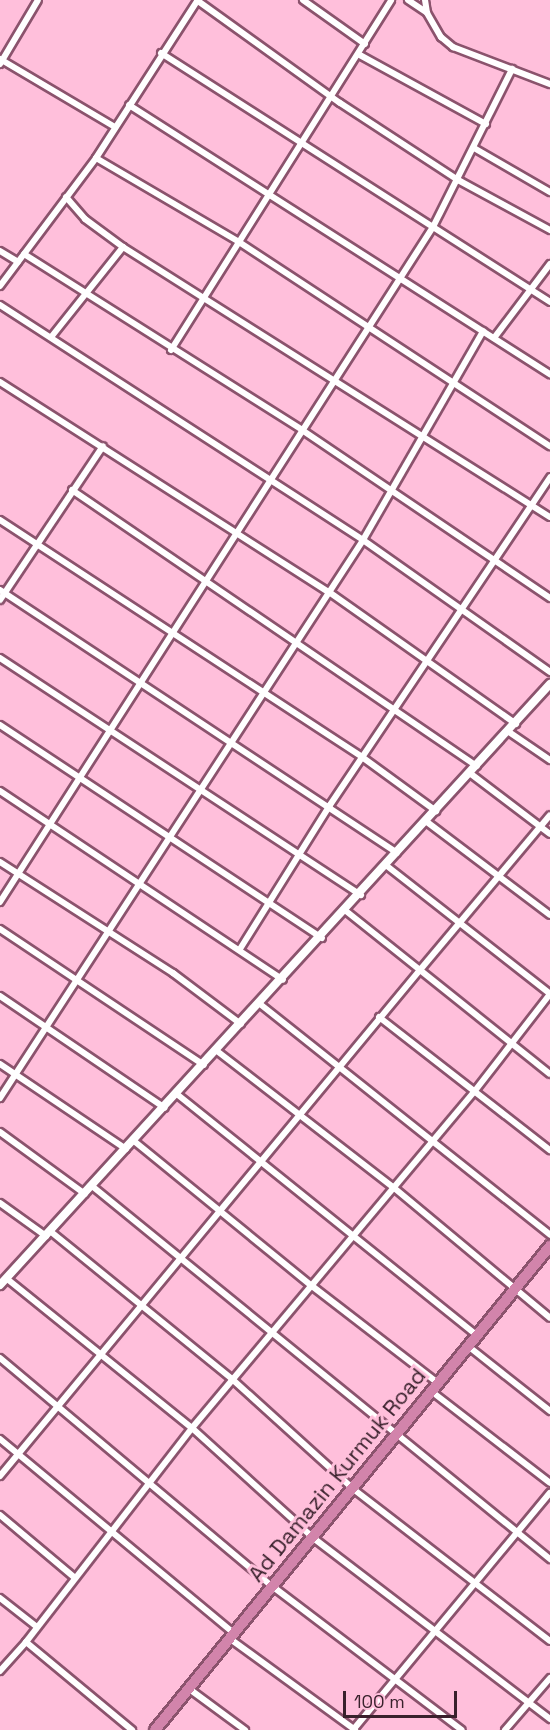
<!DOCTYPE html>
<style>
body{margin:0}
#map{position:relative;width:550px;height:1730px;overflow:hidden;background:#ffbfdb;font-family:"Space Grotesk",sans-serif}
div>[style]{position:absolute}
.roads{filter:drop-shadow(2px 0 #8b536d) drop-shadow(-2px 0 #8b536d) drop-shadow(0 2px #8b536d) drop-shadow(0 -2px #8b536d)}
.minor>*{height:6px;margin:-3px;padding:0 3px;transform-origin:3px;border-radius:3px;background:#fff}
.tertiary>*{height:8px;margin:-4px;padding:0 4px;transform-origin:4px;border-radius:4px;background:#fff}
.trunk>*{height:10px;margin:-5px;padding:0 5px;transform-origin:5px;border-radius:5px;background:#d284ab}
span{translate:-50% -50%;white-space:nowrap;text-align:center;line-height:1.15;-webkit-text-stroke:6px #ffbfdb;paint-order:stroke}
.street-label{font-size:22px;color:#39212c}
.scale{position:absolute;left:343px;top:1691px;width:114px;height:27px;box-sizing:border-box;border:3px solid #39212c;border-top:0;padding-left:8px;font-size:18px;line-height:21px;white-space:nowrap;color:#39212c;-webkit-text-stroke:4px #ffbfdb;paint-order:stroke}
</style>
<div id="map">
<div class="roads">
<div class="minor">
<i style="left:303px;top:0;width:76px;rotate:35.4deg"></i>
<i style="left:408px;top:0;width:23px;rotate:34deg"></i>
<i style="left:427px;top:13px;width:28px;rotate:60deg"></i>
<i style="left:441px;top:37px;width:16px;rotate:40deg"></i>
<i style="left:453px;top:47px;width:104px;rotate:20.9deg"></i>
<i style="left:425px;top:0;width:12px;rotate:81deg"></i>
<i style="left:198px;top:1px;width:175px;rotate:35.7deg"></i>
<i style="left:340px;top:103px;width:141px;rotate:33.1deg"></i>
<i style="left:458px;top:180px;width:105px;rotate:28.5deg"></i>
<i style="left:161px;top:53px;width:462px;rotate:32.6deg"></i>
<i style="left:358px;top:54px;width:146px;rotate:28.7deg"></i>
<i style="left:0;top:59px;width:134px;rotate:30.6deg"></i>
<i style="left:0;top:64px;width:74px;rotate:-59.3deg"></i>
<i style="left:129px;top:105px;width:500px;rotate:32.6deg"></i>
<i style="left:474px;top:148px;width:88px;rotate:30.1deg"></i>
<i style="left:96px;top:158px;width:166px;rotate:30.4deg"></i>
<i style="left:239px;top:242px;width:372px;rotate:33.3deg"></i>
<i style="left:66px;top:197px;width:29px;rotate:49deg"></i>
<i style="left:85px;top:219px;width:47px;rotate:36.4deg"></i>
<i style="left:123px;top:247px;width:505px;rotate:32.31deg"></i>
<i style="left:0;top:251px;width:21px;rotate:31deg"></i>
<i style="left:24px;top:254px;width:329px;rotate:32.3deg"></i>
<i style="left:302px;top:430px;width:300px;rotate:34.1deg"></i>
<i style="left:0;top:286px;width:160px;rotate:-53.1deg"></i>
<i style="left:96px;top:158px;width:188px;rotate:-57.2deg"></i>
<i style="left:0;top:305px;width:432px;rotate:32.9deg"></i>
<i style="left:363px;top:540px;width:229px;rotate:35.2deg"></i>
<i style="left:52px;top:336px;width:114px;rotate:-51.4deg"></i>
<i style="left:494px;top:338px;width:93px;rotate:-52.9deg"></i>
<i style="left:171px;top:350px;width:413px;rotate:-57.8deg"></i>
<i style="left:0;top:382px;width:390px;rotate:32.6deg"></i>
<i style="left:329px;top:592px;width:229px;rotate:35.2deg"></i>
<i style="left:72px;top:490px;width:490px;rotate:34.3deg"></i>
<i style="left:0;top:520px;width:433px;rotate:33.2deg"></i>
<i style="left:362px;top:757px;width:92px;rotate:36.1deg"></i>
<i style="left:0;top:590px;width:476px;rotate:33.5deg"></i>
<i style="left:0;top:600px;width:185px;rotate:-56.2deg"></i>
<i style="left:0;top:658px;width:432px;rotate:33.3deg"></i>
<i style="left:0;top:725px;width:386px;rotate:33.5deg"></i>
<i style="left:509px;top:732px;width:50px;rotate:34.3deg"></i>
<i style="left:471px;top:774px;width:99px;rotate:37.2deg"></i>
<i style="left:0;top:791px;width:340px;rotate:33.7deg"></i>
<i style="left:427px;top:822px;width:154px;rotate:37.1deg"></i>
<i style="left:0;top:862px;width:206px;rotate:32.7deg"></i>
<i style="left:173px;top:973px;width:85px;rotate:36.9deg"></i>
<i style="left:387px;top:866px;width:207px;rotate:38.1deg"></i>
<i style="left:0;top:902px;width:802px;rotate:-57.32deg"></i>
<i style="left:433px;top:227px;width:177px;rotate:-63.4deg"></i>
<i style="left:346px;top:911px;width:95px;rotate:38.6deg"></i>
<i style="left:420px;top:970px;width:202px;rotate:-50deg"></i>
<i style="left:0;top:929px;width:245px;rotate:33.7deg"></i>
<i style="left:240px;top:949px;width:170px;rotate:-58deg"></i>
<i style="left:330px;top:805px;width:395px;rotate:-56.1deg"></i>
<i style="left:0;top:996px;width:199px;rotate:34.2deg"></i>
<i style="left:260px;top:1004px;width:371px;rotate:38.5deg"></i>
<i style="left:379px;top:1017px;width:217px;rotate:37.9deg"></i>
<i style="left:217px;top:1051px;width:222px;rotate:37.7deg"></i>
<i style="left:393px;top:1187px;width:204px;rotate:39.8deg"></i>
<i style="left:0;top:1064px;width:152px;rotate:34deg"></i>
<i style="left:178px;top:1095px;width:383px;rotate:38.8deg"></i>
<i style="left:0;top:1098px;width:666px;rotate:-56.95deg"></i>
<i style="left:363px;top:540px;width:241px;rotate:-60.1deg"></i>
<i style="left:0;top:1132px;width:105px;rotate:36.1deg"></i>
<i style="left:134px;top:1141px;width:230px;rotate:39.2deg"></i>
<i style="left:312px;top:1286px;width:159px;rotate:37.6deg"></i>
<i style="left:92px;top:1186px;width:591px;rotate:39.16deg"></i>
<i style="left:0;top:1203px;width:57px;rotate:35.7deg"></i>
<i style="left:50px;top:1231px;width:235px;rotate:39.1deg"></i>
<i style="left:232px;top:1379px;width:162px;rotate:42.2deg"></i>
<i style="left:352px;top:1488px;width:250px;rotate:37.7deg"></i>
<i style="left:6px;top:1278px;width:239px;rotate:38.9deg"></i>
<i style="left:192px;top:1428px;width:162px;rotate:42.2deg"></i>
<i style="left:312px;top:1537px;width:300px;rotate:37.4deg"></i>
<i style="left:468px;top:1346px;width:105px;rotate:38.4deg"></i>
<i style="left:0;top:1358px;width:355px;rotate:40deg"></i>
<i style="left:272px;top:1586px;width:238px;rotate:37.2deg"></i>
<i style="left:431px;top:1391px;width:150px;rotate:37.7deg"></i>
<i style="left:0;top:1439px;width:304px;rotate:39.7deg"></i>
<i style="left:0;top:1476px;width:658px;rotate:-50.31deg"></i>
<i style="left:420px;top:970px;width:166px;rotate:38.7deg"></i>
<i style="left:0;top:1515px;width:97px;rotate:40deg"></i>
<i style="left:0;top:1598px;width:47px;rotate:38.1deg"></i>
<i style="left:229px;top:1638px;width:156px;rotate:36.1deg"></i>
<i style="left:26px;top:1642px;width:271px;rotate:-52.2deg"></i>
<i style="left:192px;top:1428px;width:439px;rotate:-50deg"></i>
<i style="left:474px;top:1092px;width:124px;rotate:-52.2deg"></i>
<i style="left:0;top:1671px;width:39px;rotate:-48deg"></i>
<i style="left:26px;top:1642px;width:138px;rotate:39.7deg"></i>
<i style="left:188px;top:1688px;width:71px;rotate:36.4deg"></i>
<i style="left:353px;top:1730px;width:308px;rotate:-50.3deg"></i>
<i style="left:505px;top:1730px;width:69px;rotate:-49.1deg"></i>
</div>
<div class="tertiary">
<i style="left:0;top:1285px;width:815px;rotate:-47.54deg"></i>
</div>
<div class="trunk">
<i style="left:155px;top:1730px;width:625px;rotate:-50.78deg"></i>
</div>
</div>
<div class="street-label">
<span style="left:337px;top:1475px;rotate:-51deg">Ad Damazin Kurmuk Road</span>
</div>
<div class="scale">100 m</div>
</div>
